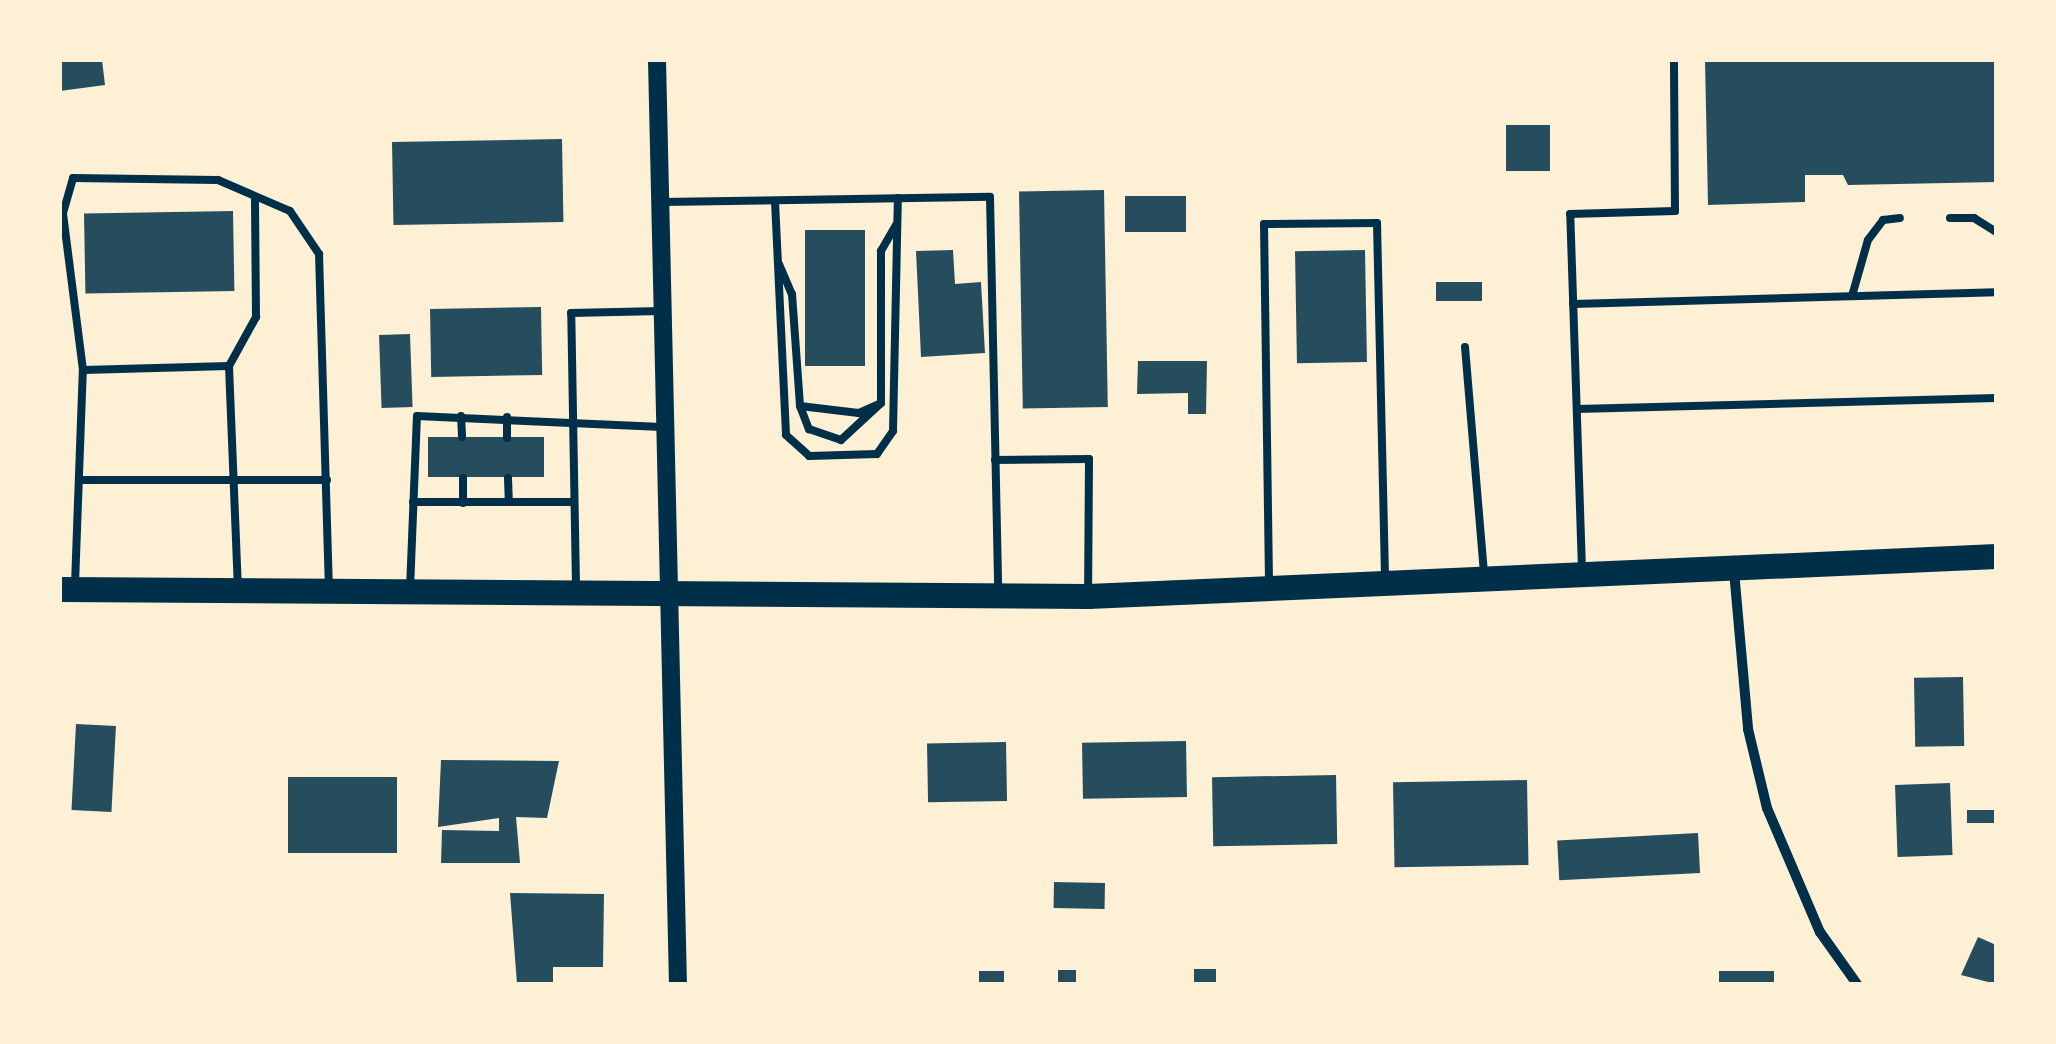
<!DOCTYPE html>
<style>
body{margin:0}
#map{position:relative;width:2056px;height:1044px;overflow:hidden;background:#fdf0d5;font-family:"Noto Serif",serif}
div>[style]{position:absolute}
.building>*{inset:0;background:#264d5e;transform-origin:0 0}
.service>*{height:8px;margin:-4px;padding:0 4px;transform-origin:4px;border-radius:4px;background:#003049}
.minor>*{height:10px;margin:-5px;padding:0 5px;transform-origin:5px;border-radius:5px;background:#003049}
.tertiary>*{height:18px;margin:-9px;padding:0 9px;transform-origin:9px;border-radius:9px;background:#003049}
.primary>*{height:25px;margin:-12.5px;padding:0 12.5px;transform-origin:12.5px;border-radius:12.5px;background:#003049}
span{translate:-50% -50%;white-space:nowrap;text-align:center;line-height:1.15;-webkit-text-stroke:10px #fdf0d5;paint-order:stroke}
.frame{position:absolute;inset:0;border:62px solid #fdf0d5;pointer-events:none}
</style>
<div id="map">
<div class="building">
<i style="clip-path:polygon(60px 60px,102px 60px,105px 85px,60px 91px)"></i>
<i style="clip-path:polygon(1705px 60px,1996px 60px,1996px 182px,1848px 185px,1843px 175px,1805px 175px,1805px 202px,1708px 205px)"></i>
<i style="left:1506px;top:125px;width:44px;height:46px"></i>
<i style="left:562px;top:139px;width:83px;height:170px;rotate:89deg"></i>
<i style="left:1104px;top:190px;width:217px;height:85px;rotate:89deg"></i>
<i style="left:1186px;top:196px;width:36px;height:61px;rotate:90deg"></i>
<i style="left:233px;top:211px;width:80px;height:149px;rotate:89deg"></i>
<i style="left:805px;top:230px;width:60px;height:136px"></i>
<i style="clip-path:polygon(953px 250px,955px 284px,981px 282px,985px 353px,921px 357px,916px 251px)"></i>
<i style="left:1365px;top:250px;width:112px;height:70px;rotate:89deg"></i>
<i style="left:1436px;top:282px;width:46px;height:19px"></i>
<i style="left:541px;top:307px;width:68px;height:111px;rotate:89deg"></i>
<i style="left:410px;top:334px;width:73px;height:31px;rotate:88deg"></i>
<i style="clip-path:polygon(1138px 361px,1207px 361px,1206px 414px,1188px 414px,1188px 393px,1137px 394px)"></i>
<i style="left:428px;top:437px;width:116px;height:40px"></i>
<i style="left:1963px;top:677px;width:69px;height:49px;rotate:89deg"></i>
<i style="left:76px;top:724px;width:40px;height:86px;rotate:3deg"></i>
<i style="left:1186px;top:741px;width:56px;height:104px;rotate:89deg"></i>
<i style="left:1006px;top:742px;width:59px;height:79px;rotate:89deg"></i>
<i style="clip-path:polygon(441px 760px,559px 761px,547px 818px,516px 817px,520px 863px,441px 863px,442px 830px,499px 831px,499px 818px,438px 827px)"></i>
<i style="left:1336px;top:775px;width:69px;height:124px;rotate:89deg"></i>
<i style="left:288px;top:777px;width:109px;height:76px"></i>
<i style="left:1527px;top:780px;width:85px;height:134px;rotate:89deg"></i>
<i style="left:1950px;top:783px;width:72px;height:55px;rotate:88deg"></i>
<i style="left:1967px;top:810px;width:29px;height:13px"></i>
<i style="left:1698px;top:833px;width:40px;height:141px;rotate:87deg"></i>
<i style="left:1054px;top:882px;width:51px;height:26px;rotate:1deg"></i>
<i style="clip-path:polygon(510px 893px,604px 894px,603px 967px,553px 967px,553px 984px,517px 984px)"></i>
<i style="clip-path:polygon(1978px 937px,1996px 945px,1996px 984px,1961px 975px)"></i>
<i style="left:1194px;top:969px;width:22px;height:15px"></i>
<i style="left:1058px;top:970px;width:18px;height:14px"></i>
<i style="left:1004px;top:971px;width:13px;height:25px;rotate:90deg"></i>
<i style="left:1774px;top:971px;width:13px;height:55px;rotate:90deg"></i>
</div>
<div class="service">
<i style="left:775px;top:201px;width:234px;rotate:87.3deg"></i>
<i style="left:786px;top:435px;width:31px;rotate:42deg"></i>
<i style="left:809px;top:456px;width:68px;rotate:-1.7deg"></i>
<i style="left:877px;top:454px;width:28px;rotate:-55deg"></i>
<i style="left:893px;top:431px;width:233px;rotate:-88.8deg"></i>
<i style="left:661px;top:202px;width:329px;rotate:-0.9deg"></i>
<i style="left:990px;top:197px;width:396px;rotate:88.8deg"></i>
<i style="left:1950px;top:218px;width:24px"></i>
<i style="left:1974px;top:218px;width:26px;rotate:32deg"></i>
<i style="left:779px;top:264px;width:33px;rotate:67deg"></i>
<i style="left:792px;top:294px;width:112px;rotate:85.9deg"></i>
<i style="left:800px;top:406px;width:59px;rotate:6.8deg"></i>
<i style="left:859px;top:413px;width:24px;rotate:-24deg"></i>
<i style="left:881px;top:403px;width:152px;rotate:-90deg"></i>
<i style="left:881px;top:251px;width:30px;rotate:-60deg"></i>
<i style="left:1852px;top:296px;width:58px;rotate:-74.1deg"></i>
<i style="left:1868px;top:240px;width:25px;rotate:-53deg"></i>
<i style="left:1883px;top:220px;width:17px;rotate:-7deg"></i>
<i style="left:1573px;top:304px;width:423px;rotate:-1.6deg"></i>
<i style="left:1465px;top:347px;width:228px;rotate:85.2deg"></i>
<i style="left:229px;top:366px;width:56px;rotate:-61.1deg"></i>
<i style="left:256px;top:317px;width:117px;rotate:-90.5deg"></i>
<i style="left:83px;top:370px;width:158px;rotate:-97.3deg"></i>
<i style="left:63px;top:213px;width:36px;rotate:-74deg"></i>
<i style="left:73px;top:178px;width:145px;rotate:0.8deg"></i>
<i style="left:218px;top:180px;width:78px;rotate:23.3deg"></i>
<i style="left:290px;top:211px;width:52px;rotate:56deg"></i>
<i style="left:319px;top:254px;width:334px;rotate:88.3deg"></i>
<i style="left:800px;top:406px;width:25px;rotate:69deg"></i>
<i style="left:809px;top:429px;width:34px;rotate:19deg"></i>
<i style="left:841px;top:440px;width:53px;rotate:-42.7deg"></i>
<i style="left:1577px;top:409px;width:419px;rotate:-1.5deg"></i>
<i style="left:461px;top:416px;width:21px;rotate:87deg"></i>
<i style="left:507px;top:438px;width:21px;rotate:-90deg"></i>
<i style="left:995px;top:460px;width:94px;rotate:-0.6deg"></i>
<i style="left:1089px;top:459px;width:131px;rotate:90.4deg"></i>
<i style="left:463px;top:478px;width:25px;rotate:90deg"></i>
<i style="left:508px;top:478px;width:24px;rotate:88deg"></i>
<i style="left:79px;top:480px;width:248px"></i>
<i style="left:413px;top:502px;width:159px"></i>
<i style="left:1582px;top:569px;width:355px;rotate:-91.9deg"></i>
<i style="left:1570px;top:214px;width:105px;rotate:-1.6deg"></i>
<i style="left:1675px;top:211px;width:151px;rotate:-90.4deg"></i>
<i style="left:1269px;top:582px;width:358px;rotate:-90.8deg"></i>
<i style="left:1264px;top:224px;width:113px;rotate:-0.5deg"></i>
<i style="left:1377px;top:223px;width:355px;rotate:88.7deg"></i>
<i style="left:75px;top:584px;width:214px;rotate:-87.9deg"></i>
<i style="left:83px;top:370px;width:146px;rotate:-1.6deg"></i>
<i style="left:229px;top:366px;width:220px;rotate:87.7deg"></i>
<i style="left:576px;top:586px;width:273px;rotate:-91deg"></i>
<i style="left:571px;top:313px;width:90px;rotate:-1.3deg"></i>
<i style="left:410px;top:589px;width:173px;rotate:-87.7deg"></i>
<i style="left:417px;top:416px;width:245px;rotate:2.6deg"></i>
</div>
<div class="minor">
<i style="left:1734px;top:571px;width:159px;rotate:84.9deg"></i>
<i style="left:1748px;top:729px;width:81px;rotate:76.5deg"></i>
<i style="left:1767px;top:808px;width:135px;rotate:66.9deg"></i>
<i style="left:1820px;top:932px;width:64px;rotate:54.6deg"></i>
</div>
<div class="tertiary">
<i style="left:657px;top:60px;width:924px;rotate:88.7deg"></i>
</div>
<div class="primary">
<i style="left:60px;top:589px;width:1028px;rotate:0.39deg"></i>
<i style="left:1088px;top:596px;width:909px;rotate:-2.52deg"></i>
</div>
<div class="frame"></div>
</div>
